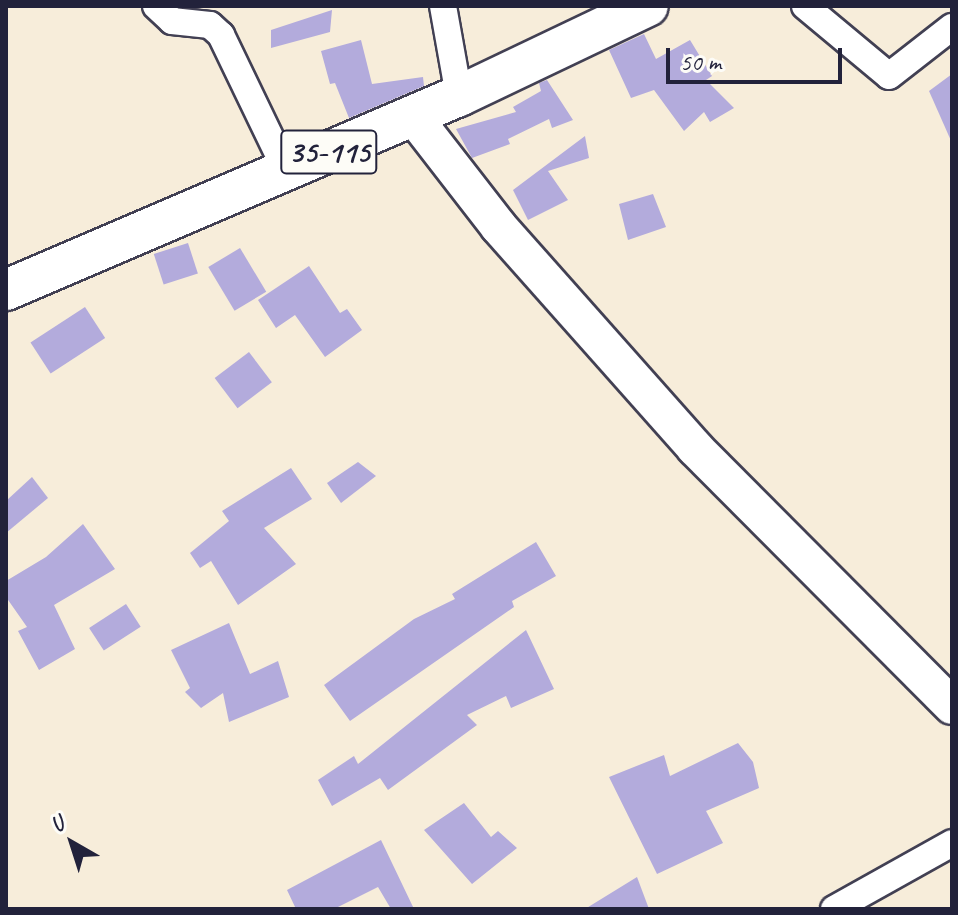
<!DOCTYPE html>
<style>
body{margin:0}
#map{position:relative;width:958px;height:915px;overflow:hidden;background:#f7edda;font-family:Caveat,sans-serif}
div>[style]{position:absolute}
.building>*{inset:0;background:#b3abdc;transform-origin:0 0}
.roads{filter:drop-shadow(2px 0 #424053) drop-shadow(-2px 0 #424053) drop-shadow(0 2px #424053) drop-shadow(0 -2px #424053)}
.street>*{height:26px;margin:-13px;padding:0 13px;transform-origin:13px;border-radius:13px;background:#fff}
.secondary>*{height:36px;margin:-18px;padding:0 18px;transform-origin:18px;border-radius:18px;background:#fff}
.primary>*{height:40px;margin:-20px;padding:0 20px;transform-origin:20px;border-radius:20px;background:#fff}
span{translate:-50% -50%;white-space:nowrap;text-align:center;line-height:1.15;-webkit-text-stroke:7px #fdfcf7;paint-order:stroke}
.shield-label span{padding:2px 6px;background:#fdfcf7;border:2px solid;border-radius:6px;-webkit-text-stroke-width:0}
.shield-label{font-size:32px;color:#22223b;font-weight:700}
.frame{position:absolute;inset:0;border:8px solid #22223b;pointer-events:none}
.north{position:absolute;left:32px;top:803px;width:80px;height:80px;-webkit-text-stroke:6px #fdfcf7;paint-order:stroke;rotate:321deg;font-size:22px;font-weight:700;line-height:32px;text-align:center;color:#22223b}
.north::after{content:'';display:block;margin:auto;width:28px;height:36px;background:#22223b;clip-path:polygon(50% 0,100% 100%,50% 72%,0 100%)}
.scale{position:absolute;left:666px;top:48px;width:176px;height:36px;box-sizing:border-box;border:4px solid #22223b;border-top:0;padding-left:10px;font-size:24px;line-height:28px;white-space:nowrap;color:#22223b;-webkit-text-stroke:6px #fdfcf7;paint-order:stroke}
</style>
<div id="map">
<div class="building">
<i style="clip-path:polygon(332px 10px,330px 32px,271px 48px,271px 30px)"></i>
<i style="clip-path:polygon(644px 34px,656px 59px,690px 40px,712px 76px,706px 80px,734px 108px,710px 122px,704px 112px,684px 131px,654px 90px,631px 98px,609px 50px)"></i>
<i style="clip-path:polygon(361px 40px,372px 84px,423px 77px,424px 86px,349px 118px,335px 83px,330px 84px,321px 51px)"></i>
<i style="clip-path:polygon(952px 74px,952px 143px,929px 91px)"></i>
<i style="clip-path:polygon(547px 80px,573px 120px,552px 128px,549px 119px,508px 139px,510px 144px,472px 158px,456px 129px,516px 112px,513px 107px,541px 91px,539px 83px)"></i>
<i style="clip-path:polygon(585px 136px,589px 158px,548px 171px,568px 200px,528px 220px,513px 190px)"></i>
<i style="clip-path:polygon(653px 194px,666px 227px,628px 240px,619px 204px)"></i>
<i style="left:188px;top:243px;width:32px;height:36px;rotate:72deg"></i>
<i style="left:240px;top:248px;width:51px;height:37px;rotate:59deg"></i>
<i style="clip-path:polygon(309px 266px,340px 313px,347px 309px,362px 330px,325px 357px,295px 315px,276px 328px,258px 300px)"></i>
<i style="left:85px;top:307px;width:37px;height:65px;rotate:57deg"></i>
<i style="left:249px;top:352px;width:38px;height:43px;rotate:53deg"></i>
<i style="clip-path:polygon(358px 462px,376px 476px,341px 503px,327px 483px)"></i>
<i style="clip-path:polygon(291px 468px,312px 499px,264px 528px,296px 564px,238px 605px,211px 561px,200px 568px,190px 553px,229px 521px,222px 511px)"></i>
<i style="clip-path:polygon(32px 477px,48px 498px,6px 533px,6px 501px)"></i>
<i style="clip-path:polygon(83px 524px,115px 569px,54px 605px,75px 649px,39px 670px,18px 631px,27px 627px,6px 597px,6px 581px,46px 557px)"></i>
<i style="clip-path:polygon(536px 542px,556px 576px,512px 601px,514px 607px,350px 721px,324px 685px,414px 619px,455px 599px,452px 594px)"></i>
<i style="left:126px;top:604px;width:27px;height:44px;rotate:57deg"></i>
<i style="clip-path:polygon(229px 623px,250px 674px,278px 661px,289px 697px,229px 722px,223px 693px,201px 708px,185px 692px,190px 688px,171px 650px)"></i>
<i style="clip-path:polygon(526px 630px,554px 689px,511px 708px,506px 696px,467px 715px,477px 725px,388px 790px,380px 778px,332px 806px,318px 780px,354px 756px,358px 764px)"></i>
<i style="clip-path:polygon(738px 743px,753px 762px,759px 788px,706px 811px,723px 843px,657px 874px,609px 777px,664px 755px,670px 776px)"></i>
<i style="clip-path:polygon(464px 803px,491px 837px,498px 831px,517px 848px,472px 884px,424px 830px)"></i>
<i style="clip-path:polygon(381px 840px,414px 909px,391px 909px,378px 887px,334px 909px,296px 909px,287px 890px)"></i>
<i style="clip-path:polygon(637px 877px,649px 909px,585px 909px)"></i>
</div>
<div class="roads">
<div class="street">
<i style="left:156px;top:6px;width:22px;rotate:43deg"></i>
<i style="left:172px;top:21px;width:38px;rotate:6deg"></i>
<i style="left:210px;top:25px;width:15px;rotate:42deg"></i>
<i style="left:221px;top:35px;width:150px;rotate:64.3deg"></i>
<i style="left:443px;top:6px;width:91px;rotate:79.9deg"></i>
<i style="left:805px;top:6px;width:109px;rotate:39.8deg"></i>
<i style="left:889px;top:76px;width:80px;rotate:-37.9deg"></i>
<i style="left:834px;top:909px;width:135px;rotate:-29.2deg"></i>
</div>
<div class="secondary">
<i style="left:413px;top:116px;width:140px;rotate:52.2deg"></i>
<i style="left:499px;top:227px;width:295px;rotate:48.4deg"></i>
<i style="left:695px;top:448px;width:364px;rotate:45.1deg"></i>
</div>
<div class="primary">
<i style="left:6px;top:290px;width:493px;rotate:-23.2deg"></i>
<i style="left:459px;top:96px;width:209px;rotate:-25.5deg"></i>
</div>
</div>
<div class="shield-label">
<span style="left:329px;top:152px">35-115</span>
</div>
<div class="frame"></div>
<div class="north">U</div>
<div class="scale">50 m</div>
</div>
